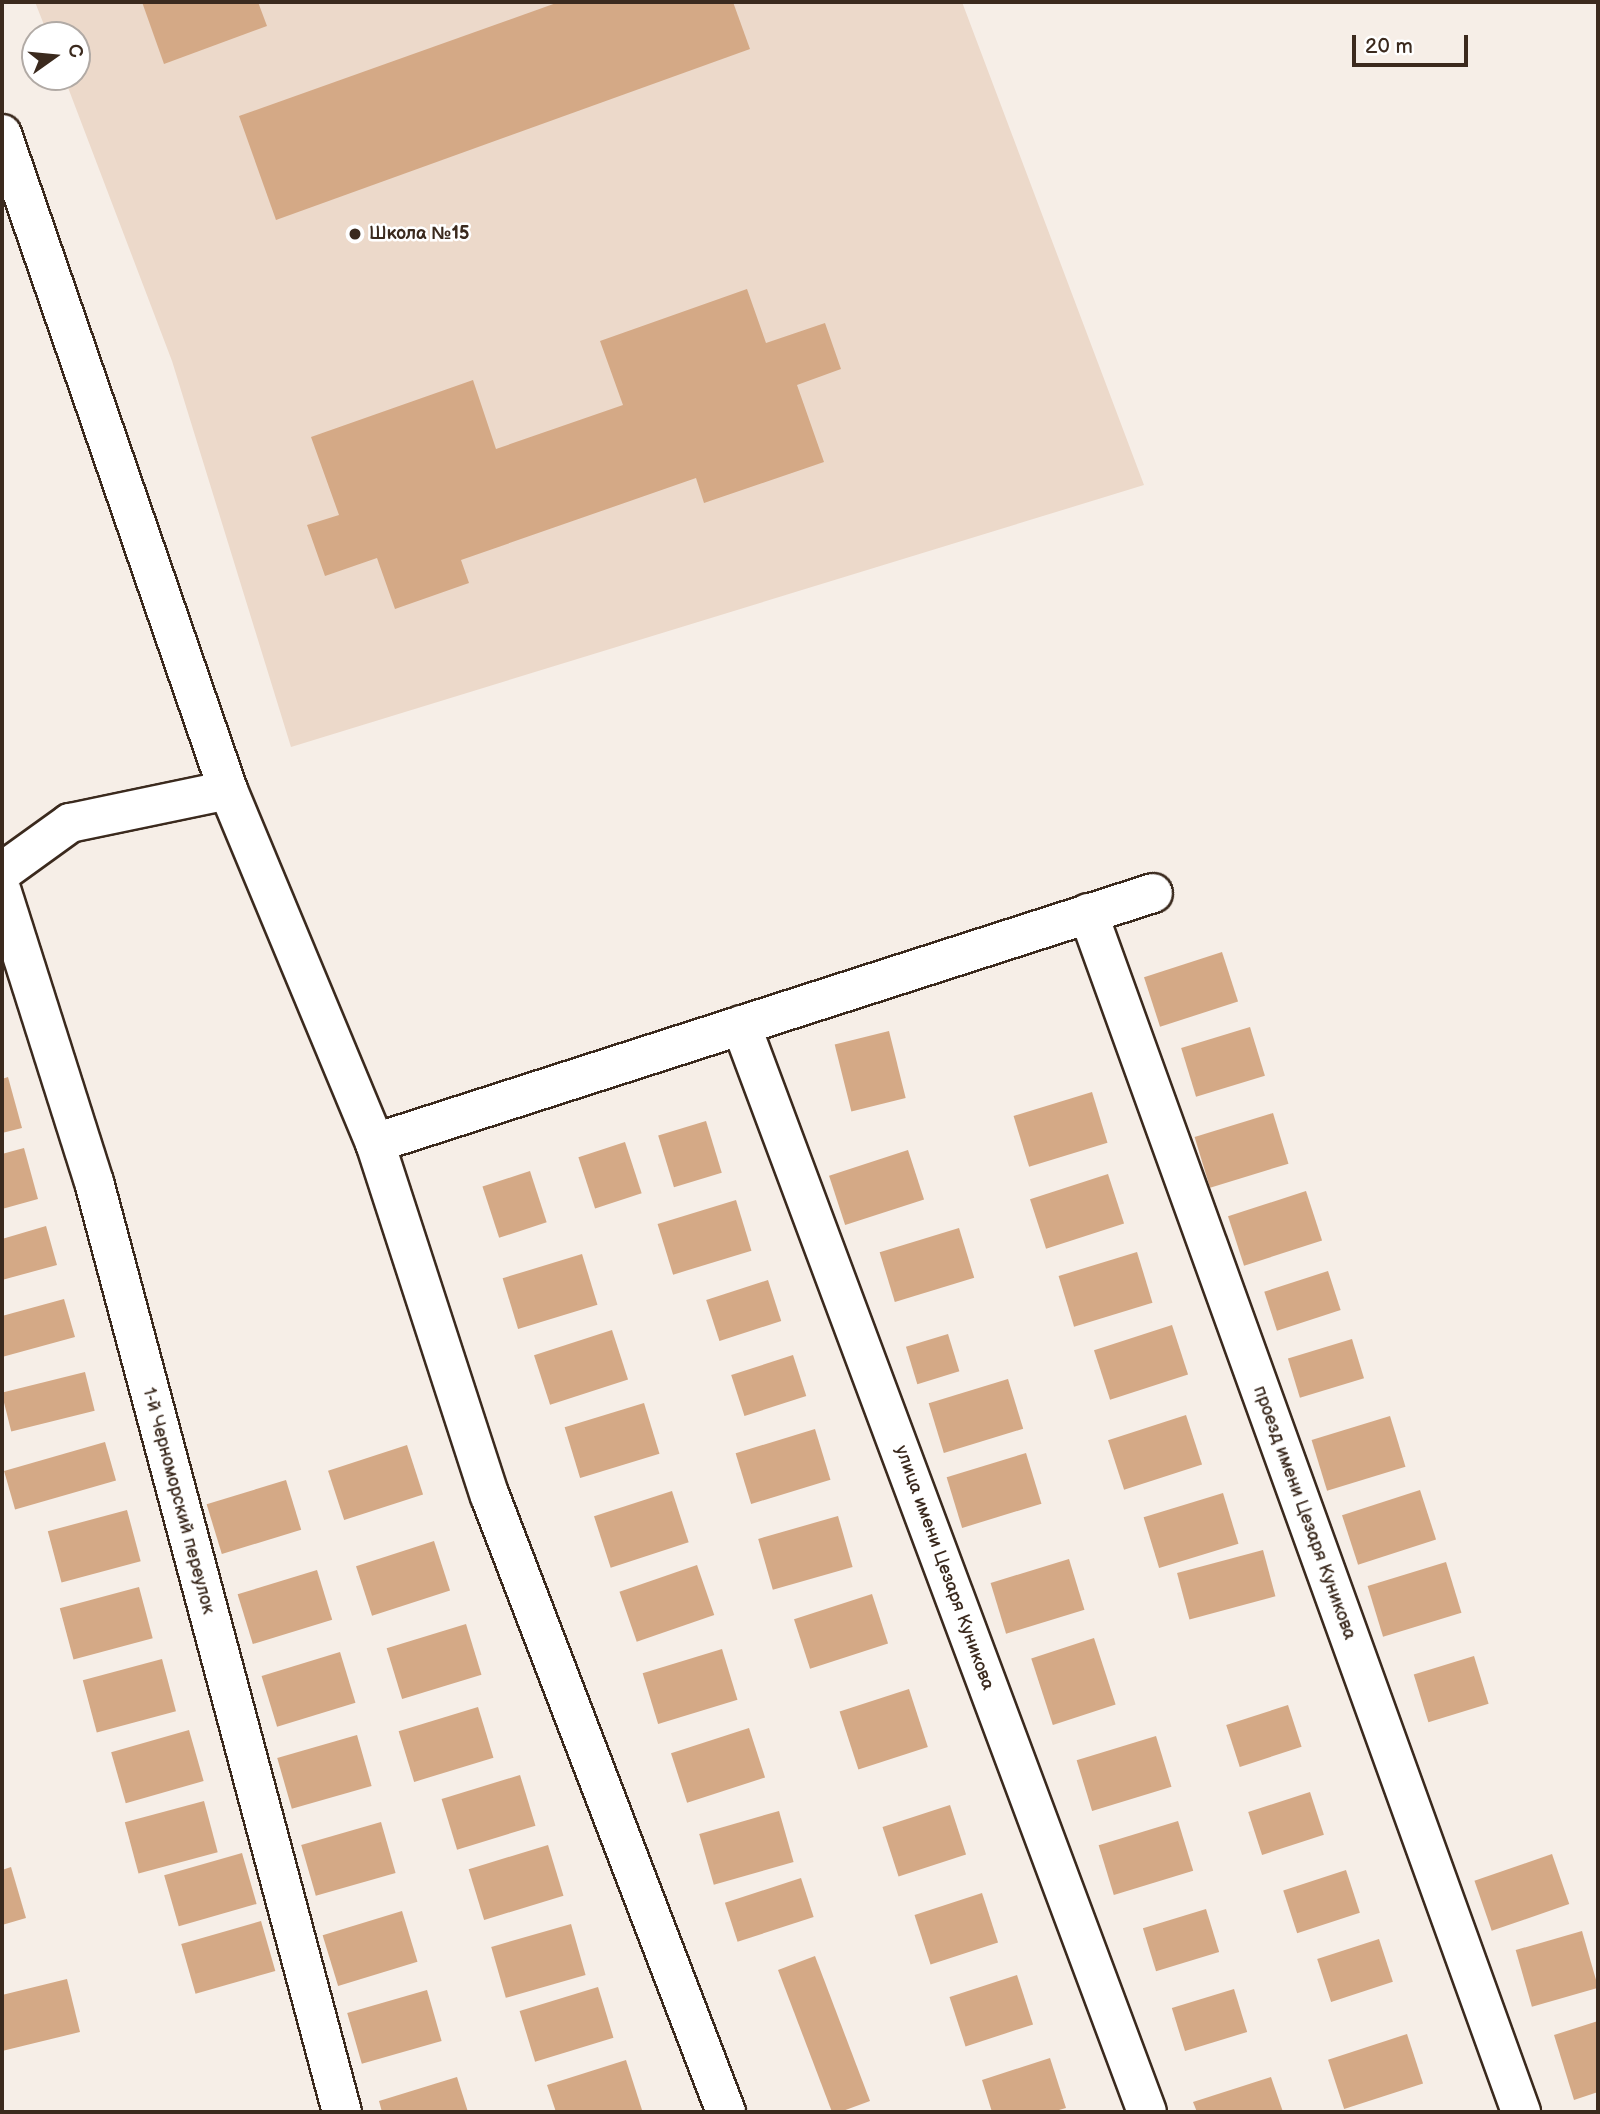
<!DOCTYPE html>
<meta charset="utf-8">
<style>
body{margin:0}
#map{position:relative;width:1600px;height:2114px;overflow:hidden;background:#f6eee7;font-family:"Balsamiq Sans",sans-serif}
div>[style]{position:absolute}
.built>*{inset:0;background:#ecd9ca}
.building>*{inset:0;background:#d4a986;transform-origin:0 0}
.roads{filter:drop-shadow(2px 0 #3b2a1e) drop-shadow(-2px 0 #3b2a1e) drop-shadow(0 2px #3b2a1e) drop-shadow(0 -2px #3b2a1e)}
.minor>*{height:38px;margin:-19px;padding:0 19px;transform-origin:19px;border-radius:19px;background:#fff}
.dots>*{width:19px;height:19px;translate:-50% -50%;box-sizing:border-box;border:4px solid #fff;border-radius:50%}
span{translate:-50% -50%;white-space:nowrap;text-align:center;line-height:1.15;-webkit-text-stroke:5px #fff;paint-order:stroke}
.poi-label{font-size:18px;color:#3b2a1e;font-weight:700}
.left{translate:0 -50%;text-align:left}
.street-label{font-size:18px;color:#3b2a1e}
.frame{position:absolute;inset:0;border:4px solid #3b2a1e;pointer-events:none}
.north{position:absolute;left:21px;top:21px;width:70px;height:70px;box-sizing:border-box;background:#fff;border:2px solid #b1aaa5;border-radius:50%;rotate:75deg;font-size:19px;font-weight:700;line-height:28px;text-align:center;color:#3b2a1e}
.north::after{content:'';display:block;margin:auto;width:24px;height:32px;background:#3b2a1e;clip-path:polygon(50% 0,100% 100%,50% 72%,0 100%)}
.scale{position:absolute;left:1352px;top:35px;width:116px;height:32px;box-sizing:border-box;border:4px solid #3b2a1e;border-top:0;padding-left:9px;font-size:21px;line-height:24px;white-space:nowrap;color:#3b2a1e;-webkit-text-stroke:5px #fff;paint-order:stroke}
</style>
<div id="map">
<div class="built">
<i style="clip-path:polygon(35px 2px,962px 2px,1144px 485px,291px 747px,172px 361px,64px 77px,77px 77px,77px 35px,48px 35px)"></i>
</div>
<div class="building">
<i style="clip-path:polygon(142px 2px,258px 2px,267px 26px,164px 64px)"></i>
<i style="clip-path:polygon(559px 2px,733px 2px,750px 49px,276px 220px,239px 116px)"></i>
<i style="clip-path:polygon(747px 289px,766px 343px,825px 323px,841px 369px,797px 385px,824px 462px,704px 503px,696px 478px,461px 560px,469px 583px,395px 609px,377px 558px,325px 576px,307px 525px,339px 515px,311px 437px,473px 380px,496px 449px,623px 405px,600px 341px)"></i>
<i style="left:1222px;top:952px;width:52px;height:82px;rotate:72deg"></i>
<i style="left:1250px;top:1027px;width:51px;height:72px;rotate:73deg"></i>
<i style="left:889px;top:1031px;width:69px;height:56px;rotate:76deg"></i>
<i style="clip-path:polygon(8px 1077px,22px 1128px,2px 1133px,2px 1079px)"></i>
<i style="left:1092px;top:1092px;width:53px;height:82px;rotate:73deg"></i>
<i style="left:1273px;top:1113px;width:53px;height:82px;rotate:73deg"></i>
<i style="left:706px;top:1121px;width:54px;height:50px;rotate:73deg"></i>
<i style="left:625px;top:1142px;width:54px;height:49px;rotate:72deg"></i>
<i style="clip-path:polygon(24px 1148px,38px 1199px,2px 1209px,2px 1154px)"></i>
<i style="left:908px;top:1150px;width:52px;height:83px;rotate:72deg"></i>
<i style="left:530px;top:1171px;width:54px;height:50px;rotate:72deg"></i>
<i style="left:1108px;top:1174px;width:52px;height:82px;rotate:72deg"></i>
<i style="left:1306px;top:1191px;width:52px;height:82px;rotate:72deg"></i>
<i style="left:736px;top:1200px;width:53px;height:82px;rotate:73deg"></i>
<i style="clip-path:polygon(46px 1226px,57px 1265px,2px 1280px,2px 1239px)"></i>
<i style="left:959px;top:1228px;width:52px;height:83px;rotate:73deg"></i>
<i style="left:1137px;top:1252px;width:53px;height:82px;rotate:73deg"></i>
<i style="left:582px;top:1254px;width:53px;height:83px;rotate:73deg"></i>
<i style="left:1328px;top:1271px;width:41px;height:67px;rotate:72deg"></i>
<i style="left:768px;top:1280px;width:43px;height:65px;rotate:72deg"></i>
<i style="clip-path:polygon(64px 1299px,75px 1337px,2px 1357px,2px 1316px)"></i>
<i style="left:1172px;top:1325px;width:52px;height:82px;rotate:72deg"></i>
<i style="left:612px;top:1330px;width:52px;height:82px;rotate:72deg"></i>
<i style="left:948px;top:1334px;width:39px;height:44px;rotate:73deg"></i>
<i style="left:1352px;top:1339px;width:41px;height:67px;rotate:73deg"></i>
<i style="left:793px;top:1355px;width:43px;height:65px;rotate:72deg"></i>
<i style="left:85px;top:1372px;width:40px;height:86px;rotate:76deg"></i>
<i style="left:1008px;top:1379px;width:52px;height:83px;rotate:73deg"></i>
<i style="left:644px;top:1403px;width:53px;height:83px;rotate:73deg"></i>
<i style="left:1186px;top:1415px;width:52px;height:82px;rotate:72deg"></i>
<i style="left:1390px;top:1416px;width:53px;height:82px;rotate:73deg"></i>
<i style="left:815px;top:1429px;width:53px;height:83px;rotate:73deg"></i>
<i style="left:105px;top:1442px;width:40px;height:105px;rotate:74deg"></i>
<i style="left:407px;top:1445px;width:52px;height:83px;rotate:72deg"></i>
<i style="left:1026px;top:1453px;width:53px;height:83px;rotate:73deg"></i>
<i style="left:286px;top:1480px;width:52px;height:83px;rotate:73deg"></i>
<i style="left:1420px;top:1490px;width:52px;height:82px;rotate:72deg"></i>
<i style="left:672px;top:1491px;width:54px;height:82px;rotate:72deg"></i>
<i style="left:1223px;top:1493px;width:53px;height:83px;rotate:73deg"></i>
<i style="left:127px;top:1510px;width:53px;height:82px;rotate:75deg"></i>
<i style="left:838px;top:1516px;width:53px;height:83px;rotate:74deg"></i>
<i style="left:434px;top:1541px;width:52px;height:82px;rotate:72deg"></i>
<i style="left:1263px;top:1550px;width:48px;height:89px;rotate:75deg"></i>
<i style="left:1069px;top:1559px;width:53px;height:82px;rotate:73deg"></i>
<i style="left:1446px;top:1562px;width:53px;height:82px;rotate:73deg"></i>
<i style="left:697px;top:1565px;width:53px;height:82px;rotate:71deg"></i>
<i style="left:317px;top:1570px;width:52px;height:83px;rotate:73deg"></i>
<i style="left:139px;top:1587px;width:53px;height:82px;rotate:75deg"></i>
<i style="left:872px;top:1594px;width:52px;height:82px;rotate:72deg"></i>
<i style="left:466px;top:1624px;width:53px;height:83px;rotate:73deg"></i>
<i style="left:1094px;top:1638px;width:70px;height:66px;rotate:72deg"></i>
<i style="left:722px;top:1649px;width:53px;height:83px;rotate:73deg"></i>
<i style="left:340px;top:1652px;width:53px;height:82px;rotate:73deg"></i>
<i style="left:1474px;top:1656px;width:50px;height:63px;rotate:73deg"></i>
<i style="left:162px;top:1659px;width:54px;height:82px;rotate:75deg"></i>
<i style="left:909px;top:1689px;width:61px;height:73px;rotate:72deg"></i>
<i style="left:1288px;top:1705px;width:44px;height:65px;rotate:72deg"></i>
<i style="left:478px;top:1707px;width:53px;height:83px;rotate:73deg"></i>
<i style="left:749px;top:1728px;width:52px;height:82px;rotate:72deg"></i>
<i style="left:189px;top:1730px;width:53px;height:81px;rotate:74deg"></i>
<i style="left:357px;top:1735px;width:53px;height:83px;rotate:74deg"></i>
<i style="left:1156px;top:1736px;width:53px;height:83px;rotate:73deg"></i>
<i style="left:520px;top:1775px;width:53px;height:82px;rotate:73deg"></i>
<i style="left:1310px;top:1792px;width:45px;height:65px;rotate:72deg"></i>
<i style="left:204px;top:1801px;width:53px;height:82px;rotate:75deg"></i>
<i style="left:950px;top:1805px;width:52px;height:71px;rotate:72deg"></i>
<i style="left:779px;top:1811px;width:53px;height:83px;rotate:74deg"></i>
<i style="left:1178px;top:1821px;width:52px;height:83px;rotate:73deg"></i>
<i style="left:381px;top:1822px;width:53px;height:83px;rotate:74deg"></i>
<i style="left:548px;top:1845px;width:53px;height:83px;rotate:73deg"></i>
<i style="left:242px;top:1853px;width:53px;height:81px;rotate:74deg"></i>
<i style="left:1552px;top:1854px;width:53px;height:82px;rotate:71deg"></i>
<i style="clip-path:polygon(11px 1867px,26px 1918px,2px 1925px,2px 1870px)"></i>
<i style="left:1346px;top:1870px;width:45px;height:66px;rotate:72deg"></i>
<i style="left:801px;top:1878px;width:41px;height:80px;rotate:72deg"></i>
<i style="left:982px;top:1893px;width:52px;height:71px;rotate:72deg"></i>
<i style="left:1206px;top:1909px;width:45px;height:66px;rotate:73deg"></i>
<i style="left:402px;top:1911px;width:53px;height:83px;rotate:73deg"></i>
<i style="left:261px;top:1921px;width:52px;height:83px;rotate:74deg"></i>
<i style="left:571px;top:1924px;width:53px;height:83px;rotate:74deg"></i>
<i style="left:1582px;top:1931px;width:59px;height:69px;rotate:74deg"></i>
<i style="left:1379px;top:1939px;width:45px;height:65px;rotate:72deg"></i>
<i style="clip-path:polygon(815px 1956px,870px 2101px,840px 2112px,832px 2112px,778px 1970px)"></i>
<i style="left:1017px;top:1975px;width:52px;height:71px;rotate:72deg"></i>
<i style="clip-path:polygon(67px 1979px,80px 2032px,2px 2051px,2px 1995px)"></i>
<i style="left:598px;top:1987px;width:53px;height:82px;rotate:73deg"></i>
<i style="left:1234px;top:1989px;width:45px;height:65px;rotate:73deg"></i>
<i style="left:427px;top:1990px;width:53px;height:83px;rotate:74deg"></i>
<i style="clip-path:polygon(1598px 2021px,1598px 2092px,1574px 2100px,1554px 2035px)"></i>
<i style="left:1407px;top:2034px;width:52px;height:83px;rotate:72deg"></i>
<i style="clip-path:polygon(1050px 2058px,1066px 2108px,1052px 2112px,992px 2112px,982px 2080px)"></i>
<i style="clip-path:polygon(626px 2060px,642px 2110px,556px 2112px,547px 2085px)"></i>
<i style="clip-path:polygon(457px 2077px,468px 2112px,382px 2112px,379px 2101px)"></i>
<i style="clip-path:polygon(1271px 2077px,1283px 2112px,1197px 2112px,1193px 2102px)"></i>
</div>
<div class="roads">
<div class="minor">
<i style="left:2px;top:134px;width:694px;rotate:70.99deg"></i>
<i style="left:228px;top:790px;width:382px;rotate:67.4deg"></i>
<i style="left:375px;top:1143px;width:371px;rotate:72deg"></i>
<i style="left:490px;top:1496px;width:660px;rotate:69.04deg"></i>
<i style="left:2px;top:872px;width:84px;rotate:-35.8deg"></i>
<i style="left:70px;top:823px;width:161px;rotate:-11.8deg"></i>
<i style="left:2px;top:892px;width:304px;rotate:72.4deg"></i>
<i style="left:94px;top:1182px;width:962px;rotate:75.07deg"></i>
<i style="left:1088px;top:913px;width:1275px;rotate:70.14deg"></i>
<i style="left:741px;top:1025px;width:1160px;rotate:69.52deg"></i>
<i style="left:375px;top:1143px;width:817px;rotate:-17.81deg"></i>
</div>
</div>
<div class="dots">
<i style="left:355px;top:234px;background:#3b2a1e"></i>
</div>
<div class="poi-label">
<span class="left" style="left:369px;top:234px">Школа №15</span>
</div>
<div class="street-label">
<span style="left:178px;top:1501px;rotate:75deg">1-й Черноморский переулок</span>
<span style="left:1304px;top:1513px;rotate:70deg">проезд имени Цезаря Куникова</span>
<span style="left:944px;top:1568px;rotate:70deg">улица имени Цезаря Куникова</span>
</div>
<div class="frame"></div>
<div class="north">С</div>
<div class="scale">20 m</div>
</div>
